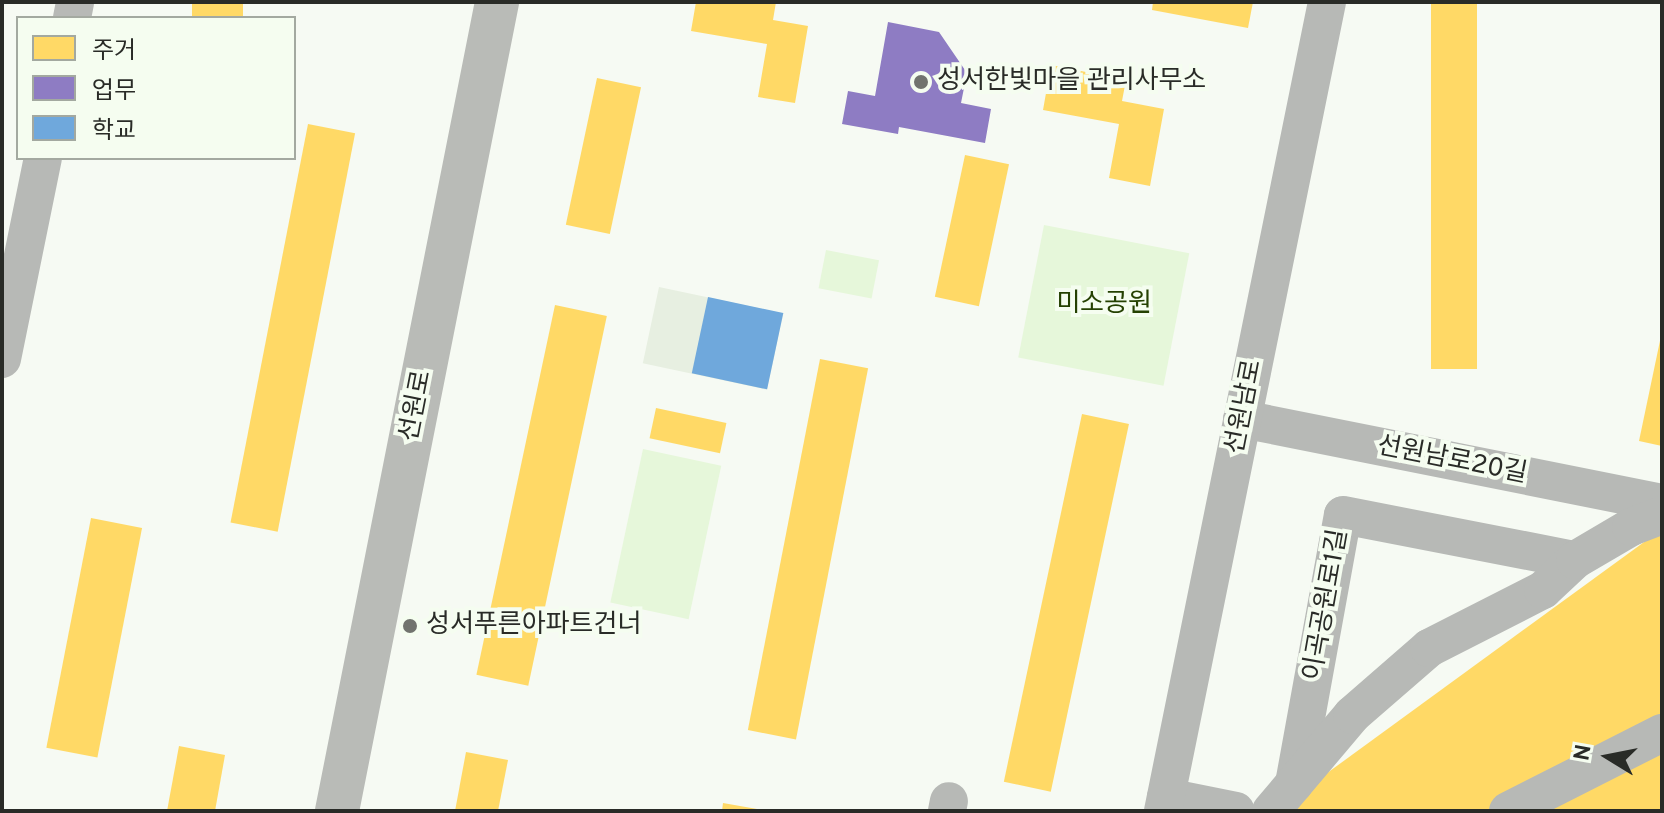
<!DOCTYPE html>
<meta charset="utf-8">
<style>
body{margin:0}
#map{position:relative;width:1664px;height:813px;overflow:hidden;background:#f6faf3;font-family:Overpass,"Noto Sans KR",sans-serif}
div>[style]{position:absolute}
.built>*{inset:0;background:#e7efe1;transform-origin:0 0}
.green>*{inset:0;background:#e6f7da;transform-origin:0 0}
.homes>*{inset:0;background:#ffd966;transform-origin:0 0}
.offices>*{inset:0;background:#8e7cc3}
.schools>*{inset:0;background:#6fa8dc;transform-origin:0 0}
.minor>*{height:38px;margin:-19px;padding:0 19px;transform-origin:19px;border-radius:19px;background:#b7b9b6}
.major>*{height:44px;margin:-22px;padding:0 22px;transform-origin:22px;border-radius:22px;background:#b9bbb7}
.dots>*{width:22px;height:22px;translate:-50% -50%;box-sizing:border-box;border:4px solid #f5fdf0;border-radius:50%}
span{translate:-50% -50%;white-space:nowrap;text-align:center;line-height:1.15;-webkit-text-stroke:8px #f5fdf0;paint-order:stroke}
.poi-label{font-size:26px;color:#292b27}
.left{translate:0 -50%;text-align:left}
.park-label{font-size:26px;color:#254102}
.street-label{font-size:26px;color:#292b27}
.frame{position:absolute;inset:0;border:4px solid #292b27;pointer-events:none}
.legend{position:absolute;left:16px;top:16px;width:280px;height:144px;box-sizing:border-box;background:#f5fdf0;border:2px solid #a3a9a0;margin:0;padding:10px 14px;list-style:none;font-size:24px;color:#292b27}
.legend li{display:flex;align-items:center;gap:16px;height:40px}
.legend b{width:40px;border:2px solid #a3a9a0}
.north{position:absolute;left:1568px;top:717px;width:80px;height:80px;-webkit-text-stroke:6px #f5fdf0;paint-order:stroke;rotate:280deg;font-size:22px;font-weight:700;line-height:32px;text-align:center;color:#292b27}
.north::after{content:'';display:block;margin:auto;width:28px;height:36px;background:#292b27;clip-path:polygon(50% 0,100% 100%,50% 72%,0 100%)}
</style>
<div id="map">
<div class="built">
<i style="left:659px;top:287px;width:127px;height:78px;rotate:12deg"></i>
</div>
<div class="green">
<i style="left:1044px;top:225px;width:148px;height:135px;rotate:11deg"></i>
<i style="left:826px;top:250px;width:54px;height:39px;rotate:11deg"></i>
<i style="left:643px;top:449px;width:80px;height:157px;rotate:12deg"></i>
</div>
<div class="homes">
<i style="left:192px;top:2px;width:51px;height:16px"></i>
<i style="clip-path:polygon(696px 2px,776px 2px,773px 20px,808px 26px,795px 103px,758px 97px,767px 44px,691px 31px)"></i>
<i style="clip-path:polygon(1153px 2px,1253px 2px,1248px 28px,1152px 10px)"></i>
<i style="left:1431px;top:2px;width:46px;height:367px"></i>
<i style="clip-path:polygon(1051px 65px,1126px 80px,1122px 101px,1164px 109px,1150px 186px,1109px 178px,1119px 124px,1043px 110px)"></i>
<i style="left:597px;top:78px;width:45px;height:150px;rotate:12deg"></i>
<i style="left:308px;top:124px;width:48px;height:406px;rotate:11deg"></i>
<i style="left:965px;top:155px;width:45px;height:145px;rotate:12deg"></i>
<i style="left:555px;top:305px;width:53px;height:378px;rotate:12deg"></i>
<i style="clip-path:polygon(1661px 336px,1662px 336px,1662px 446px,1639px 441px)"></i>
<i style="left:820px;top:359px;width:49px;height:378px;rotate:11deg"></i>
<i style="left:656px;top:408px;width:72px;height:31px;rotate:12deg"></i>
<i style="left:1082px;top:414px;width:48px;height:376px;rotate:12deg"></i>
<i style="left:91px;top:518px;width:52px;height:234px;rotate:11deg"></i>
<i style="clip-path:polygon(1662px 529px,1662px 722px,1495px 811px,1275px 811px)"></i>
<i style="clip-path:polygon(1662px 741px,1662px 811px,1524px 811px)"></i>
<i style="clip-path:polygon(179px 746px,225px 755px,215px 811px,167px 811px)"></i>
<i style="clip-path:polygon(466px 752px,508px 760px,498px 811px,455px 811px)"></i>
<i style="clip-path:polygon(723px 803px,757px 809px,757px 811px,722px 811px)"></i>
</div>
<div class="offices">
<i style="clip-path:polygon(888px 22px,939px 32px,967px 73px,961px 103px,991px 109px,985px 143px,899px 127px,898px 134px,842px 124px,848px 91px,875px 96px)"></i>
</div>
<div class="schools">
<i style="left:708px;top:297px;width:77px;height:78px;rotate:12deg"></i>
</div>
<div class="minor">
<i style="left:72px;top:18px;width:16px;rotate:-79deg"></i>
<i style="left:2px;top:359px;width:205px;rotate:-78.5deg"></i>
<i style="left:1242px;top:419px;width:428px;rotate:11.3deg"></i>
<i style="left:1294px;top:784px;width:273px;rotate:-79.7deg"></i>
<i style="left:1343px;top:515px;width:236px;rotate:11deg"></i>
<i style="left:1166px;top:797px;width:71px;rotate:11.3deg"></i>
<i style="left:947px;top:811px;width:10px;rotate:-79deg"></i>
<i style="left:1163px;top:811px;width:825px;rotate:-78.54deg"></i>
<i style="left:1271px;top:811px;width:126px;rotate:-49.8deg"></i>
<i style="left:1352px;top:715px;width:102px;rotate:-41deg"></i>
<i style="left:1429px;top:648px;width:128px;rotate:-27deg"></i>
<i style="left:1543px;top:590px;width:44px;rotate:-43.2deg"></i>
<i style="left:1575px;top:560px;width:65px;rotate:-30.5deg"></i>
<i style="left:1631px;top:527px;width:33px;rotate:-21deg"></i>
<i style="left:1508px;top:811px;width:173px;rotate:-26.9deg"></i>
</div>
<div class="major">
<i style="left:337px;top:811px;width:825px;rotate:-78.81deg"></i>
</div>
<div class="dots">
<i style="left:921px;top:82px;background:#71736e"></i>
<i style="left:410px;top:626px;background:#71736e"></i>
</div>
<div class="poi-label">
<span class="left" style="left:937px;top:82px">성서한빛마을 관리사무소</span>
<span class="left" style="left:426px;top:626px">성서푸른아파트건너</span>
</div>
<div class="park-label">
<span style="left:1104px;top:305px">미소공원</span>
</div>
<div class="street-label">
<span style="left:417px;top:406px;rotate:-79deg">선원로</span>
<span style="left:1245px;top:407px;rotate:-79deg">선원남로</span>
<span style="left:1452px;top:461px;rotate:11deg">선원남로20길</span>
<span style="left:1327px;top:605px;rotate:-80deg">이곡공원로1길</span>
</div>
<div class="frame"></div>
<ul class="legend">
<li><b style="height:22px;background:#ffd966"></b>주거</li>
<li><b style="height:22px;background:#8e7cc3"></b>업무</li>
<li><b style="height:22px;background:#6fa8dc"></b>학교</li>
</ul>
<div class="north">N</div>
</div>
